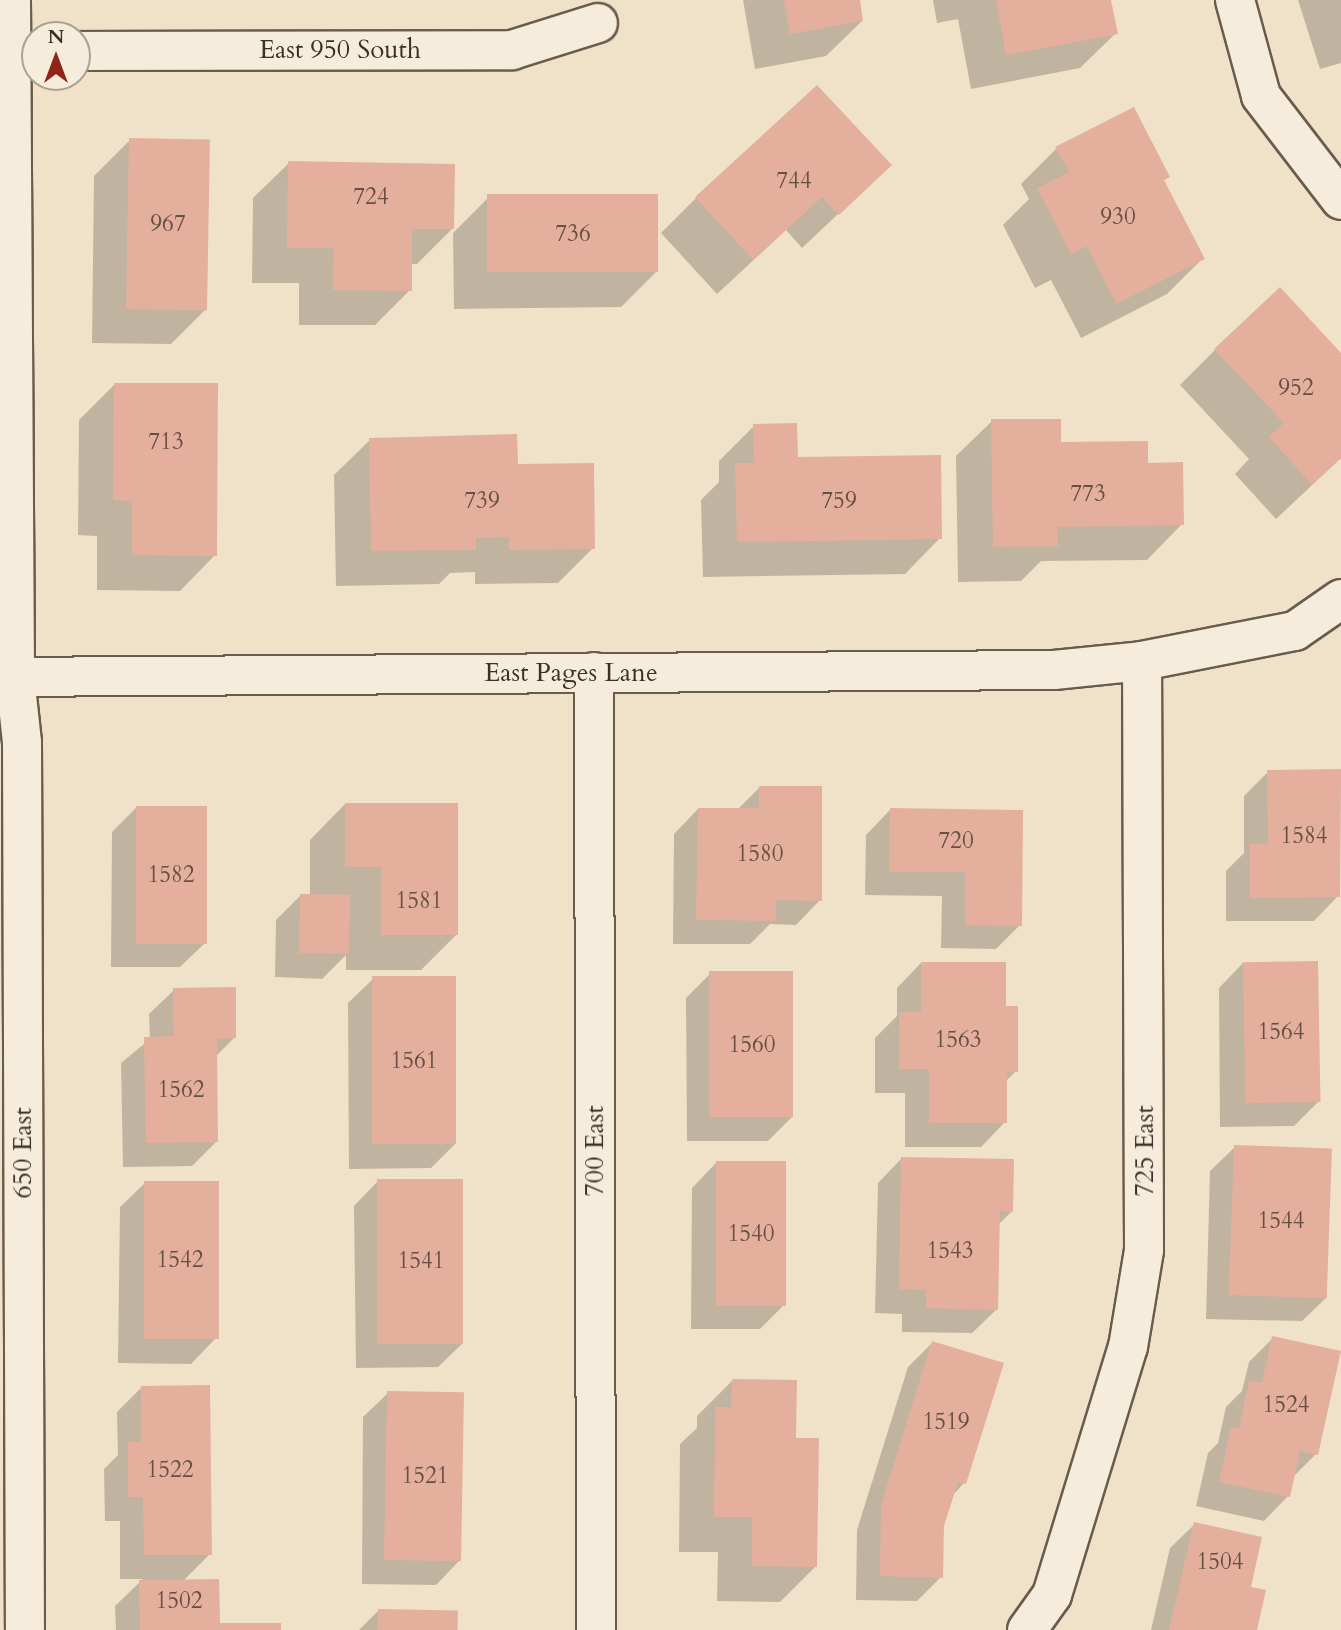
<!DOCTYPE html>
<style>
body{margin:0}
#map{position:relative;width:1341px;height:1630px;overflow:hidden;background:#f0e2c8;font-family:Cardo,serif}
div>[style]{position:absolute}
.shadow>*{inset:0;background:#0003}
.building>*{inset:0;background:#e5af9e;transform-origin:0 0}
.roads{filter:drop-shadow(2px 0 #695c4e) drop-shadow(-2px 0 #695c4e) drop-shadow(0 2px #695c4e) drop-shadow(0 -2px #695c4e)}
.minor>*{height:38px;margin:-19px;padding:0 19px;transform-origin:19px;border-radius:19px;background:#f5ecdb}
span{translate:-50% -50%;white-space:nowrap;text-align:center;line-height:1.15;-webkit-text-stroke:6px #f5ecdb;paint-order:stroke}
.number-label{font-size:23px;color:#664f44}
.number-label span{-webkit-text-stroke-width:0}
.street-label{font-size:26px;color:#3c2f26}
.north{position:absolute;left:21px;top:21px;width:70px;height:70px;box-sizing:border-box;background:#f5ecdb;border:2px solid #aba093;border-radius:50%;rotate:0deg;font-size:19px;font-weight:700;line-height:28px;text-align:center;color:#3c2f26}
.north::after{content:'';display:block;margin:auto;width:24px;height:32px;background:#8f2418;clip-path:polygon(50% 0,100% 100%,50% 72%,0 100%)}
</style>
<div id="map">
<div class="shadow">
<i style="clip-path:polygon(743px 0,858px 0,862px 21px,826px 56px,755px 69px)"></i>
<i style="clip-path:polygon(933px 0,1109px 0,1116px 33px,1080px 68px,971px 89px,958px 19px,937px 23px)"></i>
<i style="clip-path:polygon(1298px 0,1341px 0,1341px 63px,1320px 69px)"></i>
<i style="clip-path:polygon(130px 140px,206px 309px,171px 344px,92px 343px,94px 176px)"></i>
<i style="clip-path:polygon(1056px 149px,1168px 177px,1163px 181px,1202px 259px,1167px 294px,1081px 338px,1051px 280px,1035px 288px,1003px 225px,1029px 199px,1021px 184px)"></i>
<i style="clip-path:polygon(289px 163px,452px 229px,417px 264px,410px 264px,410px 290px,375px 325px,299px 325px,299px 283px,252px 283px,253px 198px)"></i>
<i style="clip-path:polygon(890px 165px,802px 248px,786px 230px,717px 294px,661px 233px,696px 198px)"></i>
<i style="clip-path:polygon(488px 198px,657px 271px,621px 307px,454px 309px,453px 233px)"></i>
<i style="clip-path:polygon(1215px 350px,1341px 354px,1341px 458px,1276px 519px,1235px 474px,1249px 459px,1180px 385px)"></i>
<i style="clip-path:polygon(115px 384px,215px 555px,180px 591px,97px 590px,97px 536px,78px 535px,79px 420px)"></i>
<i style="clip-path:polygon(992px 421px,1059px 444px,1146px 465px,1182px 524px,1147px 560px,1041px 561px,1021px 581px,958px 582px,956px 456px)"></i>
<i style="clip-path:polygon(754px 426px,796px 459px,940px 538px,905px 574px,703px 577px,701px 500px,719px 482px,719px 461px)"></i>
<i style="clip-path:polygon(370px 440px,516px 466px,593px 548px,558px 583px,475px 584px,475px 572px,450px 573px,439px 584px,336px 586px,334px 475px)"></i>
<i style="clip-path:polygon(1341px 771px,1338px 896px,1314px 921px,1226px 921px,1226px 871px,1244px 853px,1244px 796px,1268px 772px)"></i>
<i style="clip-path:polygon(760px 787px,820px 900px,796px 925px,770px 924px,750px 944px,673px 944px,674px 834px,698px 809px,737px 810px)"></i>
<i style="clip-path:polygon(345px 804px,456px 935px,421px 970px,346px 970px,346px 955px,322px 979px,275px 977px,276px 920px,301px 895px,310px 896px,310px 840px)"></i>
<i style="clip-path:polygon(136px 808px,205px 943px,180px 967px,111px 967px,112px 832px)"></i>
<i style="clip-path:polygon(890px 810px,1021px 812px,1020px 925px,996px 949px,941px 948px,942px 896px,865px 895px,866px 835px)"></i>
<i style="clip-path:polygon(921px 963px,1004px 1008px,1016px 1071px,1005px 1082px,1005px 1122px,981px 1147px,905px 1147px,905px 1093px,875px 1093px,875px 1038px,897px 1016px,897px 988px)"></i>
<i style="clip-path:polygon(1243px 963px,1318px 1102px,1294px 1126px,1220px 1127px,1219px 988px)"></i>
<i style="clip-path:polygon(710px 974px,792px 1117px,768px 1141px,687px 1141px,686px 998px)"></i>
<i style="clip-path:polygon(373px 979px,455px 1144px,431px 1168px,349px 1169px,348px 1003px)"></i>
<i style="clip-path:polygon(174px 990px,235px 1037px,215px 1057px,217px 1141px,192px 1166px,123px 1167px,121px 1063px,150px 1039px,149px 1014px)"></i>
<i style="clip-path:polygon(1235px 1147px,1327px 1297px,1302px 1321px,1206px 1319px,1210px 1171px)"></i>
<i style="clip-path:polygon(902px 1158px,1011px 1212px,998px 1225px,997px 1309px,972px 1333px,902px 1332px,902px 1314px,875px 1313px,878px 1183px)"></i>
<i style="clip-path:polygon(716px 1163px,784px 1305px,760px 1329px,691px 1329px,692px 1188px)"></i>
<i style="clip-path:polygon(378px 1181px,463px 1343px,438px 1367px,356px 1368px,354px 1206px)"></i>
<i style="clip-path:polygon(145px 1183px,215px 1339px,191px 1364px,118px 1363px,120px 1207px)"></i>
<i style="clip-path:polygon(1273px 1338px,1316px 1454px,1292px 1478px,1288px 1496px,1264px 1521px,1196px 1506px,1208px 1453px,1218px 1443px,1226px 1407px,1242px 1391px,1249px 1362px)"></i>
<i style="clip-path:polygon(932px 1343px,964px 1483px,952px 1496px,942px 1526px,941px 1577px,917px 1601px,856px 1600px,857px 1530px,908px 1367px)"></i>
<i style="clip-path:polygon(732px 1381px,795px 1440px,816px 1566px,780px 1602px,717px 1601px,718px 1552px,679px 1552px,680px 1444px,697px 1428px,697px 1416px)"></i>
<i style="clip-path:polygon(141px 1388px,210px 1554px,183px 1581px,219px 1625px,280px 1630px,116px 1630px,115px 1606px,143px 1579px,120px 1579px,120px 1521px,105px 1521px,104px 1469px,118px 1455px,117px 1412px)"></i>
<i style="clip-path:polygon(388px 1393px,460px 1560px,436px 1585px,362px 1584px,363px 1417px)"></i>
<i style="clip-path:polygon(1195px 1524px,1249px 1588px,1255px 1630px,1151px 1630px,1170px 1548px)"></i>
<i style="clip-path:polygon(379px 1610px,456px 1630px,359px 1630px)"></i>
</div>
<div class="building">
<i style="clip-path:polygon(784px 0,860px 0,863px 21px,790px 34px)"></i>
<i style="clip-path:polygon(996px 0,1111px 0,1118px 34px,1006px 55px)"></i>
<i style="clip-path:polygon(817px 85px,892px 165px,839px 215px,822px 197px,753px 260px,695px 197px)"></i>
<i style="clip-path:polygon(1134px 107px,1170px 177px,1164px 180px,1205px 259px,1116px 304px,1087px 246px,1071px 254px,1037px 188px,1069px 172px,1055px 147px)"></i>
<i style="left:129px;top:138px;width:81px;height:171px;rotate:1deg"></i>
<i style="clip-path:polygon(288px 161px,455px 164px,454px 229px,412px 229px,412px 291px,333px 290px,334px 248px,287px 248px)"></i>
<i style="left:658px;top:194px;width:78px;height:171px;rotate:90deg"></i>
<i style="clip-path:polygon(1280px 287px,1341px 353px,1341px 458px,1312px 485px,1269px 437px,1284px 423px,1214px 349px)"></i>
<i style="clip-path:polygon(114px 383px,218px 383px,217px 556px,132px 555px,132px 501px,113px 500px)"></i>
<i style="clip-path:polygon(991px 419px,1061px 419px,1061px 442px,1148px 441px,1148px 463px,1183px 462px,1184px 525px,1057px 527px,1058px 546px,993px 547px)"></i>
<i style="clip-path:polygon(797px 423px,798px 457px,941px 455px,942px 539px,737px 542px,735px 463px,754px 463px,753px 424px)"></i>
<i style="clip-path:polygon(517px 434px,518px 464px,594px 463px,595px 549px,509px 550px,509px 537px,476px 538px,476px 550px,371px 551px,369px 438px)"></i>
<i style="clip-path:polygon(1341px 769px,1340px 897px,1250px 898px,1250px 844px,1268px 844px,1267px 770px)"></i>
<i style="clip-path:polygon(759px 786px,822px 786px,822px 901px,776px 900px,776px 921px,696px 920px,698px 808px,759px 808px)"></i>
<i style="clip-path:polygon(345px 803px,458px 803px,458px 935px,381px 935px,381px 867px,345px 867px)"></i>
<i style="left:136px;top:806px;width:71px;height:138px"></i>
<i style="clip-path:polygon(890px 808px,1023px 810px,1022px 926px,965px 925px,965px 872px,889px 872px)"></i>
<i style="left:300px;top:894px;width:50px;height:59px;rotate:1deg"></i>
<i style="left:1318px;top:961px;width:141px;height:75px;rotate:89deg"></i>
<i style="clip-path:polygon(921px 962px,1006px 962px,1006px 1006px,1018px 1006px,1018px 1072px,1007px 1072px,1007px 1123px,929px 1123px,929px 1069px,899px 1069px,899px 1012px,921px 1012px)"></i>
<i style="left:793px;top:971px;width:146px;height:84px;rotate:90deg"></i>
<i style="left:456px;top:976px;width:168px;height:84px;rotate:90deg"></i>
<i style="clip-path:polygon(236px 987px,236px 1038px,217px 1039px,218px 1142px,146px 1143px,144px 1037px,174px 1036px,173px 988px)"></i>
<i style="left:1234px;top:1145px;width:98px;height:150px;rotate:2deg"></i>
<i style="clip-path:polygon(901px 1157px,1014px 1159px,1013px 1212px,1000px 1211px,998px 1310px,926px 1308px,926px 1290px,899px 1289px)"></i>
<i style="left:716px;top:1161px;width:70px;height:145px"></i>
<i style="left:377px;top:1179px;width:86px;height:165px"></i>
<i style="left:144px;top:1181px;width:75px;height:158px"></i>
<i style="clip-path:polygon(1272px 1336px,1341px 1351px,1318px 1455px,1300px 1451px,1290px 1497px,1219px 1482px,1231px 1427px,1239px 1428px,1249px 1381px,1262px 1383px)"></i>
<i style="clip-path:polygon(932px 1341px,1004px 1363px,966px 1484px,958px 1482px,944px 1526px,943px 1578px,880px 1576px,881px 1505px)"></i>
<i style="clip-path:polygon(732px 1379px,797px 1380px,796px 1438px,819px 1438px,817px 1567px,752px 1566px,752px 1517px,714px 1517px,715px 1407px,731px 1407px)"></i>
<i style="clip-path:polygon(210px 1385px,212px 1555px,144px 1555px,143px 1497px,128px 1497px,128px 1442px,141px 1442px,141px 1386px)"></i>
<i style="left:387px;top:1391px;width:77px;height:169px;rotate:1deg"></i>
<i style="clip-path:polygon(1194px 1522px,1262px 1537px,1251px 1587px,1266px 1590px,1257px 1630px,1169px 1630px)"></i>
<i style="clip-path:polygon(219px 1579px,220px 1623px,281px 1623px,281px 1630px,140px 1630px,139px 1580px)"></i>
<i style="left:378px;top:1609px;width:80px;height:21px;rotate:1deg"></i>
</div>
<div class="roads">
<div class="minor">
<i style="left:11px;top:0;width:677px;rotate:89.66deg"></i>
<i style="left:15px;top:677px;width:65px;rotate:83.9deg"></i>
<i style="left:22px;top:742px;width:888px;rotate:89.81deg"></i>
<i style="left:1235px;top:0;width:99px;rotate:74.8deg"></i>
<i style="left:1261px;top:96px;width:131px;rotate:52.4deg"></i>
<i style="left:77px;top:51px;width:435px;rotate:-0.1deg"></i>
<i style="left:512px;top:50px;width:90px;rotate:-17.4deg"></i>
<i style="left:594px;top:672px;width:958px;rotate:89.88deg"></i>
<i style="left:0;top:677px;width:1054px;rotate:-0.38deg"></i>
<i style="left:1054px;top:670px;width:88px;rotate:-5.8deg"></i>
<i style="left:1142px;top:661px;width:156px;rotate:-11.1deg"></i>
<i style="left:1295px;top:631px;width:56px;rotate:-34.8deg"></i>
<i style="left:1027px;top:1630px;width:43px;rotate:-54.5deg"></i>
<i style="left:1052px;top:1595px;width:259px;rotate:-73deg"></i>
<i style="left:1128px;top:1347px;width:98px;rotate:-80.6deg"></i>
<i style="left:1144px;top:1250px;width:589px;rotate:-90.19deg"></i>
</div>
</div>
<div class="number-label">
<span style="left:794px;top:181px">744</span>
<span style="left:371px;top:197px">724</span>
<span style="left:1118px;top:217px">930</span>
<span style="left:168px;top:224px">967</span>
<span style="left:573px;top:234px">736</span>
<span style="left:1296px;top:388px">952</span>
<span style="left:166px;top:442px">713</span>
<span style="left:1088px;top:494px">773</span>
<span style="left:482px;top:501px">739</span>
<span style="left:839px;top:501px">759</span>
<span style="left:1304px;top:836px">1584</span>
<span style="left:956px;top:841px">720</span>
<span style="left:760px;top:854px">1580</span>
<span style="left:171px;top:875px">1582</span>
<span style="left:419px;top:901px">1581</span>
<span style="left:1281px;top:1032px">1564</span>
<span style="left:958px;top:1040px">1563</span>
<span style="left:752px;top:1045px">1560</span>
<span style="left:414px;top:1061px">1561</span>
<span style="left:181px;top:1090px">1562</span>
<span style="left:1281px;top:1221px">1544</span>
<span style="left:751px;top:1234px">1540</span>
<span style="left:950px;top:1251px">1543</span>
<span style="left:180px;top:1260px">1542</span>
<span style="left:421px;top:1261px">1541</span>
<span style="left:1286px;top:1405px">1524</span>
<span style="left:946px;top:1422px">1519</span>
<span style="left:170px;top:1470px">1522</span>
<span style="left:425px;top:1476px">1521</span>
<span style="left:1220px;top:1562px">1504</span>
<span style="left:179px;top:1601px">1502</span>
</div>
<div class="street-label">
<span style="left:340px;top:50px">East 950 South</span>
<span style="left:571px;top:673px">East Pages Lane</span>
<span style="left:595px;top:1151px;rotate:-90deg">700 East</span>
<span style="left:1145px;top:1151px;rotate:-90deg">725 East</span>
<span style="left:23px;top:1153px;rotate:-90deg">650 East</span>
</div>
<div class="north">N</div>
</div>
